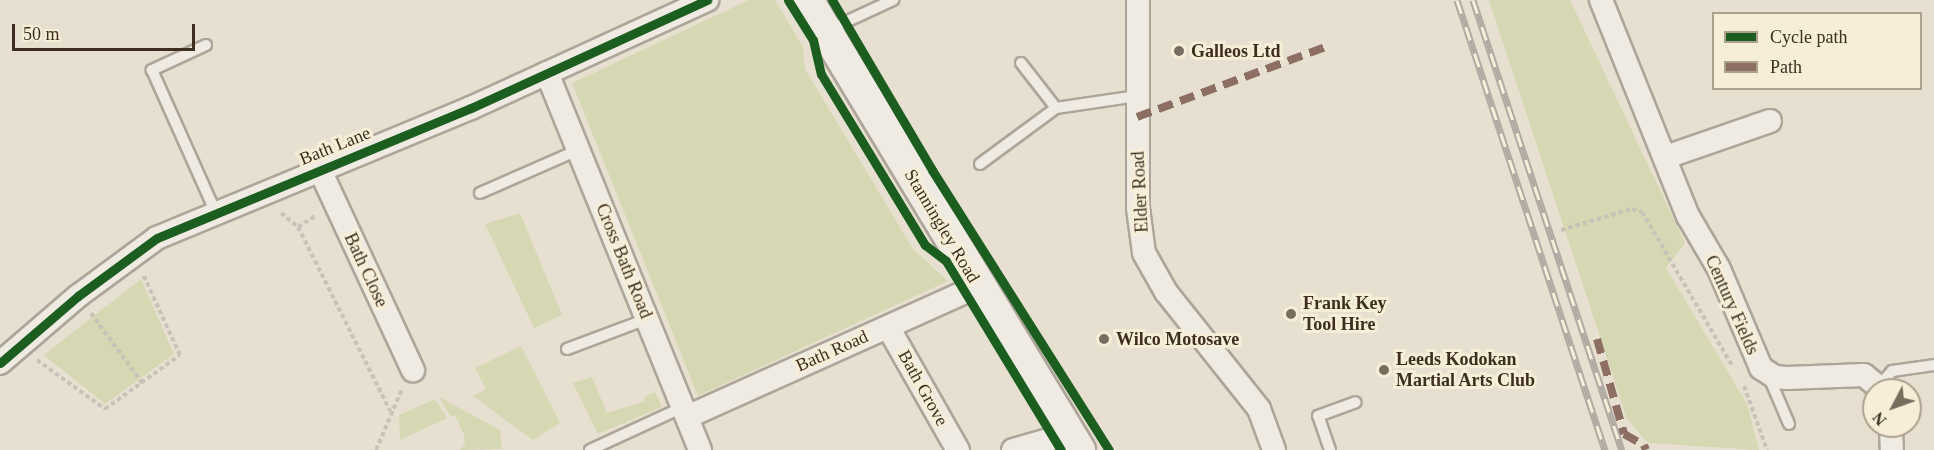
<!DOCTYPE html>
<style>
body{margin:0}
#map{position:relative;width:1934px;height:450px;overflow:hidden;background:#e7e0d1;font-family:Georgia,serif}
div>[style]{position:absolute}
.green>*{inset:0;background:#d6d7b3}
.path>*{height:4px;margin-top:-2px;transform-origin:0;background:repeating-linear-gradient(90deg,#c8c2b9 0 4.5px,transparent 0 7.5px)}
.roads{filter:drop-shadow(2px 0 #ada599) drop-shadow(-2px 0 #ada599) drop-shadow(0 2px #ada599) drop-shadow(0 -2px #ada599)}
.lane>*{height:10px;margin:-5px;padding:0 5px;transform-origin:5px;border-radius:5px;background:#efebe3}
.street>*{height:22px;margin:-11px;padding:0 11px;transform-origin:11px;border-radius:11px;background:#efebe3}
.secondary>*{height:32px;margin:-16px;padding:0 16px;transform-origin:16px;border-radius:16px;background:#efebe3}
.rail>*{height:7px;margin-top:-3.5px;transform-origin:0;background:repeating-linear-gradient(90deg,#f7eed8 0 14px,#afaaa2 0 28px);box-sizing:border-box;border-block:2px solid #afaaa2}
.quiet>*{height:8px;margin-top:-4px;transform-origin:0;background:repeating-linear-gradient(90deg,#8d6e63 0 15px,transparent 0 23px)}
.cycleway>*{height:9px;margin:-4.5px;padding:0 4.5px;transform-origin:4.5px;border-radius:4.5px;background:#1b5e20}
.dots>*{width:16px;height:16px;translate:-50% -50%;box-sizing:border-box;border:3px solid #f7eed8;border-radius:50%}
span{translate:-50% -50%;white-space:nowrap;text-align:center;line-height:1.15;-webkit-text-stroke:6px #f7eed8;paint-order:stroke}
.poi-label{font-size:18px;color:#3d2e20;font-weight:700}
.left{translate:0 -50%;text-align:left}
.street-label{font-size:18px;color:#3d2e20}
.legend{position:absolute;left:1712px;top:12px;width:210px;height:78px;box-sizing:border-box;background:#f7eed8;border:2px solid #ada18e;margin:0;padding:8px 10px;list-style:none;font-size:18px;color:#3d2e20}
.legend li{display:flex;align-items:center;gap:12px;height:30px}
.legend b{width:30px;border:2px solid #ada18e}
.north{position:absolute;left:1862px;top:378px;width:60px;height:60px;box-sizing:border-box;background:#f7eed8;border:2px solid #ada18e;border-radius:50%;rotate:229deg;font-size:16px;font-weight:700;line-height:24px;text-align:center;color:#3d2e20}
.north::after{content:'';display:block;margin:auto;width:21px;height:27px;background:#786c5e;clip-path:polygon(50% 0,100% 100%,50% 72%,0 100%)}
.scale{position:absolute;left:12px;top:24px;width:183px;height:27px;box-sizing:border-box;border:3px solid #3d2e20;border-top:0;padding-left:8px;font-size:18px;line-height:21px;white-space:nowrap;color:#3d2e20;-webkit-text-stroke:4px #f7eed8;paint-order:stroke}
</style>
<div id="map">
<div class="green">
<i style="clip-path:polygon(749px 0,775px 0,803px 47px,805px 69px,913px 249px,948px 281px,698px 396px,572px 83px)"></i>
<i style="clip-path:polygon(1489px 0,1570px 0,1685px 243px,1666px 268px,1747px 404px,1759px 450px,1648px 443px,1627px 419px)"></i>
<i style="clip-path:polygon(520px 213px,562px 315px,534px 328px,485px 224px)"></i>
<i style="clip-path:polygon(141px 279px,174px 354px,105px 404px,44px 355px)"></i>
<i style="clip-path:polygon(521px 346px,560px 423px,533px 440px,473px 396px,486px 389px,475px 368px)"></i>
<i style="clip-path:polygon(592px 377px,607px 413px,645px 401px,644px 397px,655px 392px,662px 407px,598px 434px,573px 383px)"></i>
<i style="clip-path:polygon(439px 397px,500px 430px,502px 449px,460px 450px,465px 444px,464px 435px,455px 415px,451px 417px)"></i>
<i style="clip-path:polygon(435px 399px,447px 418px,400px 440px,399px 415px)"></i>
</div>
<div class="path">
<i style="left:281px;top:213px;width:22px;rotate:39deg"></i>
<i style="left:298px;top:227px;width:206px;rotate:63.4deg"></i>
<i style="left:298px;top:227px;width:20px;rotate:-33deg"></i>
<i style="left:1561px;top:230px;width:74px;rotate:-16.5deg"></i>
<i style="left:1632px;top:209px;width:10px;rotate:17deg"></i>
<i style="left:1642px;top:212px;width:180px;rotate:59.6deg"></i>
<i style="left:91px;top:313px;width:87px;rotate:53.9deg"></i>
<i style="left:37px;top:360px;width:84px;rotate:35.8deg"></i>
<i style="left:105px;top:409px;width:92px;rotate:-35.8deg"></i>
<i style="left:180px;top:355px;width:89px;rotate:-114.6deg"></i>
<i style="left:1744px;top:386px;width:68px;rotate:70.2deg"></i>
<i style="left:376px;top:450px;width:66px;rotate:-66.9deg"></i>
</div>
<div class="roads">
<div class="lane">
<i style="left:828px;top:30px;width:72px;rotate:-24.8deg"></i>
<i style="left:206px;top:45px;width:60px;rotate:155.2deg"></i>
<i style="left:152px;top:70px;width:154px;rotate:65.9deg"></i>
<i style="left:1021px;top:63px;width:57px;rotate:52.1deg"></i>
<i style="left:980px;top:164px;width:94px;rotate:-36.4deg"></i>
<i style="left:1056px;top:108px;width:82px;rotate:-8.4deg"></i>
<i style="left:480px;top:193px;width:107px;rotate:-23.7deg"></i>
<i style="left:567px;top:349px;width:85px;rotate:-20.6deg"></i>
<i style="left:1769px;top:377px;width:51px;rotate:66.9deg"></i>
<i style="left:1879px;top:386px;width:20px;rotate:-49deg"></i>
<i style="left:1892px;top:371px;width:42px;rotate:-8.1deg"></i>
<i style="left:590px;top:450px;width:102px;rotate:-24.8deg"></i>
<i style="left:1330px;top:450px;width:36px;rotate:-109deg"></i>
<i style="left:1318px;top:416px;width:40px;rotate:-20.2deg"></i>
</div>
<div class="street">
<i style="left:1138px;top:0;width:208px;rotate:90deg"></i>
<i style="left:1138px;top:208px;width:45px;rotate:82.4deg"></i>
<i style="left:1144px;top:253px;width:45px;rotate:60.6deg"></i>
<i style="left:1166px;top:292px;width:149px;rotate:51.5deg"></i>
<i style="left:1259px;top:409px;width:44px;rotate:69.9deg"></i>
<i style="left:1601px;top:0;width:233px;rotate:68.1deg"></i>
<i style="left:1688px;top:216px;width:61px;rotate:59.7deg"></i>
<i style="left:1719px;top:269px;width:108px;rotate:67deg"></i>
<i style="left:1761px;top:368px;width:17px;rotate:33deg"></i>
<i style="left:1775px;top:377px;width:12px;rotate:5deg"></i>
<i style="left:1787px;top:378px;width:77px;rotate:-2.2deg"></i>
<i style="left:1864px;top:375px;width:23px;rotate:40deg"></i>
<i style="left:547px;top:73px;width:407px;rotate:67.9deg"></i>
<i style="left:1666px;top:157px;width:110px;rotate:-19.1deg"></i>
<i style="left:320px;top:170px;width:221px;rotate:65.1deg"></i>
<i style="left:888px;top:327px;width:142px;rotate:60.4deg"></i>
<i style="left:0;top:363px;width:103px;rotate:-40.7deg"></i>
<i style="left:78px;top:296px;width:98px;rotate:-36.3deg"></i>
<i style="left:157px;top:238px;width:340px;rotate:-22.5deg"></i>
<i style="left:471px;top:108px;width:260px;rotate:-24.6deg"></i>
<i style="left:687px;top:417px;width:319px;rotate:-24.2deg"></i>
<i style="left:1891px;top:426px;width:24px;rotate:88deg"></i>
<i style="left:1013px;top:450px;width:58px;rotate:-15.9deg"></i>
</div>
<div class="secondary">
<i style="left:807px;top:0;width:526px;rotate:58.85deg"></i>
</div>
</div>
<div class="rail">
<i style="left:1457px;top:0;width:474px;rotate:71.8deg"></i>
<i style="left:1473px;top:0;width:474px;rotate:71.7deg"></i>
</div>
<div class="quiet">
<i style="left:1137px;top:117px;width:201px;rotate:-20.4deg"></i>
<i style="left:1597px;top:339px;width:99px;rotate:74.1deg"></i>
<i style="left:1624px;top:434px;width:23px;rotate:29deg"></i>
<i style="left:1644px;top:445px;width:5px;rotate:68deg"></i>
</div>
<div class="cycleway">
<i style="left:788px;top:0;width:47px;rotate:58deg"></i>
<i style="left:813px;top:40px;width:35px;rotate:77deg"></i>
<i style="left:821px;top:74px;width:200px;rotate:58.7deg"></i>
<i style="left:925px;top:245px;width:26px;rotate:37deg"></i>
<i style="left:946px;top:261px;width:221px;rotate:58.7deg"></i>
<i style="left:832px;top:0;width:197px;rotate:59.5deg"></i>
<i style="left:932px;top:170px;width:331px;rotate:57.7deg"></i>
<i style="left:0;top:363px;width:103px;rotate:-40.7deg"></i>
<i style="left:78px;top:296px;width:98px;rotate:-36.3deg"></i>
<i style="left:157px;top:238px;width:340px;rotate:-22.5deg"></i>
<i style="left:471px;top:108px;width:260px;rotate:-24.6deg"></i>
</div>
<div class="dots">
<i style="left:1179px;top:51px;background:#786c5e"></i>
<i style="left:1291px;top:314px;background:#786c5e"></i>
<i style="left:1104px;top:339px;background:#786c5e"></i>
<i style="left:1384px;top:370px;background:#786c5e"></i>
</div>
<div class="poi-label">
<span class="left" style="left:1191px;top:51px">Galleos Ltd</span>
<span class="left" style="left:1303px;top:314px">Frank Key<br>Tool Hire</span>
<span class="left" style="left:1116px;top:339px">Wilco Motosave</span>
<span class="left" style="left:1396px;top:370px">Leeds Kodokan<br>Martial Arts Club</span>
</div>
<div class="street-label">
<span style="left:335px;top:146px;rotate:-22deg">Bath Lane</span>
<span style="left:1140px;top:192px;rotate:-93deg">Elder Road</span>
<span style="left:942px;top:226px;rotate:59deg">Stanningley Road</span>
<span style="left:624px;top:261px;rotate:68deg">Cross Bath Road</span>
<span style="left:366px;top:270px;rotate:65deg">Bath Close</span>
<span style="left:1732px;top:305px;rotate:66deg">Century Fields</span>
<span style="left:832px;top:351px;rotate:-24deg">Bath Road</span>
<span style="left:923px;top:388px;rotate:61deg">Bath Grove</span>
</div>
<ul class="legend">
<li><b style="height:8px;background:#1b5e20"></b>Cycle path</li>
<li><b style="height:8px;background:#8d6e63"></b>Path</li>
</ul>
<div class="north">N</div>
<div class="scale">50 m</div>
</div>
